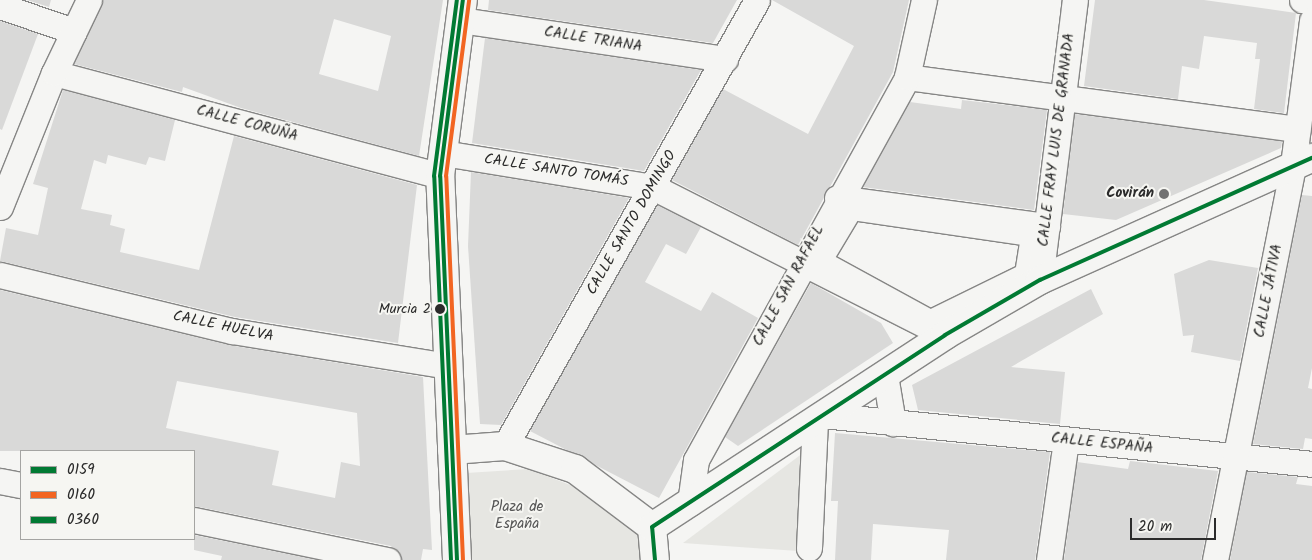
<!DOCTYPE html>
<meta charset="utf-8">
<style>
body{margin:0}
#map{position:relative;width:1312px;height:560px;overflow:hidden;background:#f5f5f3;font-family:Kalam,sans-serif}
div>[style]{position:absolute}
.green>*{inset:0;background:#e6e6e2}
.building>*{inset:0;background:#d9d9d8}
.roads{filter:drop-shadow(1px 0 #868685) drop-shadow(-1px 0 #868685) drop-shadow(0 1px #868685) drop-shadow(0 -1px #868685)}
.pedestrian>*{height:19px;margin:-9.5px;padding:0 9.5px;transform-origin:9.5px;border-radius:9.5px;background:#f5f5f3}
.minor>*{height:25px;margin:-12.5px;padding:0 12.5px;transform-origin:12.5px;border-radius:12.5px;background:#f5f5f3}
.tertiary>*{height:28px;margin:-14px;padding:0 14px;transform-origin:14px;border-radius:14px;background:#f5f5f3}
.primary>*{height:28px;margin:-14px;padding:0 14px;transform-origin:14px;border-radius:14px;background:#f5f5f3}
.bus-1>*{height:4px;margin:-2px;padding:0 2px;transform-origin:2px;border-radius:2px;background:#017a33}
.bus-2>*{height:4px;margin:-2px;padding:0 2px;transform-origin:2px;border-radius:2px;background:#f26522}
.bus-3>*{height:4px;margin:-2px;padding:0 2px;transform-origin:2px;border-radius:2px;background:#017a33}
.dots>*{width:14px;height:14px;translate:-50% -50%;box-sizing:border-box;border:2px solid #f6f6f2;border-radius:50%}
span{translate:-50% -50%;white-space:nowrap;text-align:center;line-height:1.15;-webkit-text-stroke:4px #f6f6f2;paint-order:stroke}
.bus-label{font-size:14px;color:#2b2b2b}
.right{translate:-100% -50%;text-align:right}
.street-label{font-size:15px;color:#2b2b2b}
.poi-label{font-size:15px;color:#2b2b2b;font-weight:700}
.park-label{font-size:15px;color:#565656}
.legend{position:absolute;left:20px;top:450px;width:175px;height:90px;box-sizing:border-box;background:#f6f6f2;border:1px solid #a5a5a2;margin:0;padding:6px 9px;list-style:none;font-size:15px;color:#2b2b2b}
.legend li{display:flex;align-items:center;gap:10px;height:25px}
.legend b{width:25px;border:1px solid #a5a5a2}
.scale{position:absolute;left:1130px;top:518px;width:86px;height:22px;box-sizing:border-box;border:2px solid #2b2b2b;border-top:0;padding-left:6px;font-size:15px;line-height:18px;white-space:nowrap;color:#2b2b2b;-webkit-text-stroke:4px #f6f6f2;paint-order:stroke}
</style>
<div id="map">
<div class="green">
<i style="clip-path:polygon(803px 453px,798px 551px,683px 543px)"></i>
<i style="clip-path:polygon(528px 469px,586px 491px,638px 532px,640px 560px,472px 560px,466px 473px)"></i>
</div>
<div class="building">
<i style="clip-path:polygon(27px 0,51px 0,49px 7px)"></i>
<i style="clip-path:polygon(evenodd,103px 0,443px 0,419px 156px,241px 108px,183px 87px,182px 92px,74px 64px,103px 0,334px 19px,391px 36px,378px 91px,319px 74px,334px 19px)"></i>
<i style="clip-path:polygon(489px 0,737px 0,713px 43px,488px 10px)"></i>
<i style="clip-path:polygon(772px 0,909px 0,893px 72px,798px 245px,672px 180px,723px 89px,808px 134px,854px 46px)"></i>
<i style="clip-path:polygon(1095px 0,1204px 0,1296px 13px,1284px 113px,1254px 109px,1260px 59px,1255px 59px,1257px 43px,1204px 36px,1199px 69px,1182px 66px,1178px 99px,1084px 86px)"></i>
<i style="clip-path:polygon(0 21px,38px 34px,2px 130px,0 129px)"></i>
<i style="clip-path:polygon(485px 38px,701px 70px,644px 171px,472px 143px)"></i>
<i style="clip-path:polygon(63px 90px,175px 120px,165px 161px,149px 157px,146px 165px,108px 155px,106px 164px,94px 160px,81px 209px,112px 215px,110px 225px,125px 229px,120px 252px,199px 270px,234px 136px,417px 185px,398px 343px,235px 317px,0 261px,6px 228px,38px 235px,48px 188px,33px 184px)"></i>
<i style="clip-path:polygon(962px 100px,1047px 110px,1034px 210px,863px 187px,910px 102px,961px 109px)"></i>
<i style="clip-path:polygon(1075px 114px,1282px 141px,1281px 148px,1116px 220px,1063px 214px)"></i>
<i style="clip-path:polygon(471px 172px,629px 198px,501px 425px,480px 424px,468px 246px)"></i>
<i style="clip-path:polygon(1302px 195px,1312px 196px,1312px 368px,1308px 388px,1312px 389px,1312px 439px,1305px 438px,1303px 449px,1253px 444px)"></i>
<i style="clip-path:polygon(657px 205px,701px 227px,686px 254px,666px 244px,645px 282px,701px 311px,712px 292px,758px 318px,659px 498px,530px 431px)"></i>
<i style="clip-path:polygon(1209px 260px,1258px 268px,1240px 361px,1191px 352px,1194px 335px,1183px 336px,1174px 274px)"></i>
<i style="clip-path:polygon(811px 283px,881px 323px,893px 343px,738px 446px,725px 437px)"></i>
<i style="clip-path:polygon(1091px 289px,1103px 314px,1011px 367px,1065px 372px,1060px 424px,918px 410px,912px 385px)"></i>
<i style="clip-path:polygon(evenodd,0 290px,229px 345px,423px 377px,432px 550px,423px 549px,421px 560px,402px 560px,391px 546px,194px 506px,194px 451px,0 451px,0 290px,177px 381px,357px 413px,360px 466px,341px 462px,335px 498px,272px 485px,279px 451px,166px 428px,177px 381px)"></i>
<i style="clip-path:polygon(835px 433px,1050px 452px,1035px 560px,946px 560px,949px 530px,873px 524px,871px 560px,835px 560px,838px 501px,831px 501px)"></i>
<i style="clip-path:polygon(1130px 461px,1218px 471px,1201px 560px,1064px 560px,1077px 462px,1128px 469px)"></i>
<i style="clip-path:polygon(1247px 472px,1298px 477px,1296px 484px,1312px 486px,1312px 560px,1230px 560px)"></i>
<i style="clip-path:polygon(194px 535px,317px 560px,221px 560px,222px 556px,194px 550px)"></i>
</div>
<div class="roads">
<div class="pedestrian">
<i style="left:852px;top:210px;width:180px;rotate:8.3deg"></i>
<i style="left:1030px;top:236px;width:37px;rotate:99deg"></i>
<i style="left:1024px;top:273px;width:105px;rotate:153.9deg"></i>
<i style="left:930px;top:319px;width:123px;rotate:-151.4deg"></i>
<i style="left:822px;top:260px;width:58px;rotate:-59deg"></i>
</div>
<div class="minor">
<i style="left:1302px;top:0;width:10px;rotate:6deg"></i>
<i style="left:0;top:6px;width:78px;rotate:18.7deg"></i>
<i style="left:460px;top:20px;width:268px;rotate:8.4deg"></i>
<i style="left:54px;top:73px;width:400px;rotate:14.9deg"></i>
<i style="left:907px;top:77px;width:394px;rotate:7.6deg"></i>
<i style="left:443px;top:153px;width:213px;rotate:9.2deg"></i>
<i style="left:653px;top:187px;width:327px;rotate:26.9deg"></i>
<i style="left:837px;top:198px;width:212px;rotate:7.6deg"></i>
<i style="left:0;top:207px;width:144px;rotate:-68.1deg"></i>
<i style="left:54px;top:73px;width:81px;rotate:-64.4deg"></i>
<i style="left:0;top:275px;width:239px;rotate:13.6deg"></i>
<i style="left:232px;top:331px;width:219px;rotate:9.2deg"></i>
<i style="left:1040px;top:280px;width:282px;rotate:-82.9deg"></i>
<i style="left:885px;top:375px;width:49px;rotate:80.5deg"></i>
<i style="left:822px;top:415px;width:492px;rotate:5.7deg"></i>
<i style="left:505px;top:446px;width:512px;rotate:-60.53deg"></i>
<i style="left:0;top:481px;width:21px;rotate:11deg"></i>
<i style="left:690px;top:503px;width:43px;rotate:-82.1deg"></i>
<i style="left:696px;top:460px;width:437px;rotate:-61.1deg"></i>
<i style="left:907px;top:77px;width:79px;rotate:-77.6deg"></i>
<i style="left:194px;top:520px;width:198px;rotate:11.7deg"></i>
<i style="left:809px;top:548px;width:128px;rotate:-87.3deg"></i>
<i style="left:1049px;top:560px;width:121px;rotate:-81.9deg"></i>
<i style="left:1215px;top:560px;width:403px;rotate:-78.8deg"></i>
<i style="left:1293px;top:165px;width:146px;rotate:-82.5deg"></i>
</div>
<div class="tertiary">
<i style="left:452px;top:450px;width:53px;rotate:-4.3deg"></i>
<i style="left:505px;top:446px;width:74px;rotate:18.2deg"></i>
<i style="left:575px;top:469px;width:96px;rotate:37deg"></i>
<i style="left:652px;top:527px;width:33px;rotate:85deg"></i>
<i style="left:652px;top:527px;width:350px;rotate:-33.2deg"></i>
<i style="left:945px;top:335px;width:110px;rotate:-30.1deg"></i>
<i style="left:1040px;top:280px;width:298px;rotate:-24.2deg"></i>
</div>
<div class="primary">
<i style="left:457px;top:560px;width:384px;rotate:-92.5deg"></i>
<i style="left:440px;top:176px;width:177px;rotate:-82.6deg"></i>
</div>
</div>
<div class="bus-1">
<i style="left:457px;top:560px;width:384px;rotate:-92.5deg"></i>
<i style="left:440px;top:176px;width:177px;rotate:-82.6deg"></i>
<i style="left:655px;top:560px;width:33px;rotate:-95deg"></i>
<i style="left:652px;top:527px;width:350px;rotate:-33.2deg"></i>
<i style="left:945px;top:335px;width:110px;rotate:-30.1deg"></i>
<i style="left:1040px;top:280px;width:298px;rotate:-24.2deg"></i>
</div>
<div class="bus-2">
<i style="left:463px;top:560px;width:384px;rotate:-92.5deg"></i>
<i style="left:446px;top:176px;width:177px;rotate:-82.5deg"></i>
</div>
<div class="bus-3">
<i style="left:451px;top:560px;width:384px;rotate:-92.5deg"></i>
<i style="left:434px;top:176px;width:177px;rotate:-82.6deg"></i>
</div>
<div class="dots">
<i style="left:1164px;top:194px;background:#727271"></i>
<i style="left:440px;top:309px;background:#2b2b2b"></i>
</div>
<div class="bus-label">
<span class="right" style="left:431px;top:309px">Murcia 2</span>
</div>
<div class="street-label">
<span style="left:593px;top:40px;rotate:9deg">CALLE TRIANA</span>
<span style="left:247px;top:124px;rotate:15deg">CALLE CORUÑA</span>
<span style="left:1057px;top:140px;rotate:-83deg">CALLE FRAY LUIS DE GRANADA</span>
<span style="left:556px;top:171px;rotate:9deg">CALLE SANTO TOMÁS</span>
<span style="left:632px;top:223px;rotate:-60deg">CALLE SANTO DOMINGO</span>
<span style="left:789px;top:286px;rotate:-62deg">CALLE SAN RAFAEL</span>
<span style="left:1269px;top:291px;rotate:-79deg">CALLE JÁTIVA</span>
<span style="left:223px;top:327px;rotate:12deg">CALLE HUELVA</span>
<span style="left:1102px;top:444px;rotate:6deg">CALLE ESPAÑA</span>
</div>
<div class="poi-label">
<span class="right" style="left:1154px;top:194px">Covirán</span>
</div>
<div class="park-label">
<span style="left:517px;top:516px">Plaza de<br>España</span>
</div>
<ul class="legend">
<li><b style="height:6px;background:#017a33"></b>0159</li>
<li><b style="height:6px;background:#f26522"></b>0160</li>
<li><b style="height:6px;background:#017a33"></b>0360</li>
</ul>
<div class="scale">20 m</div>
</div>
